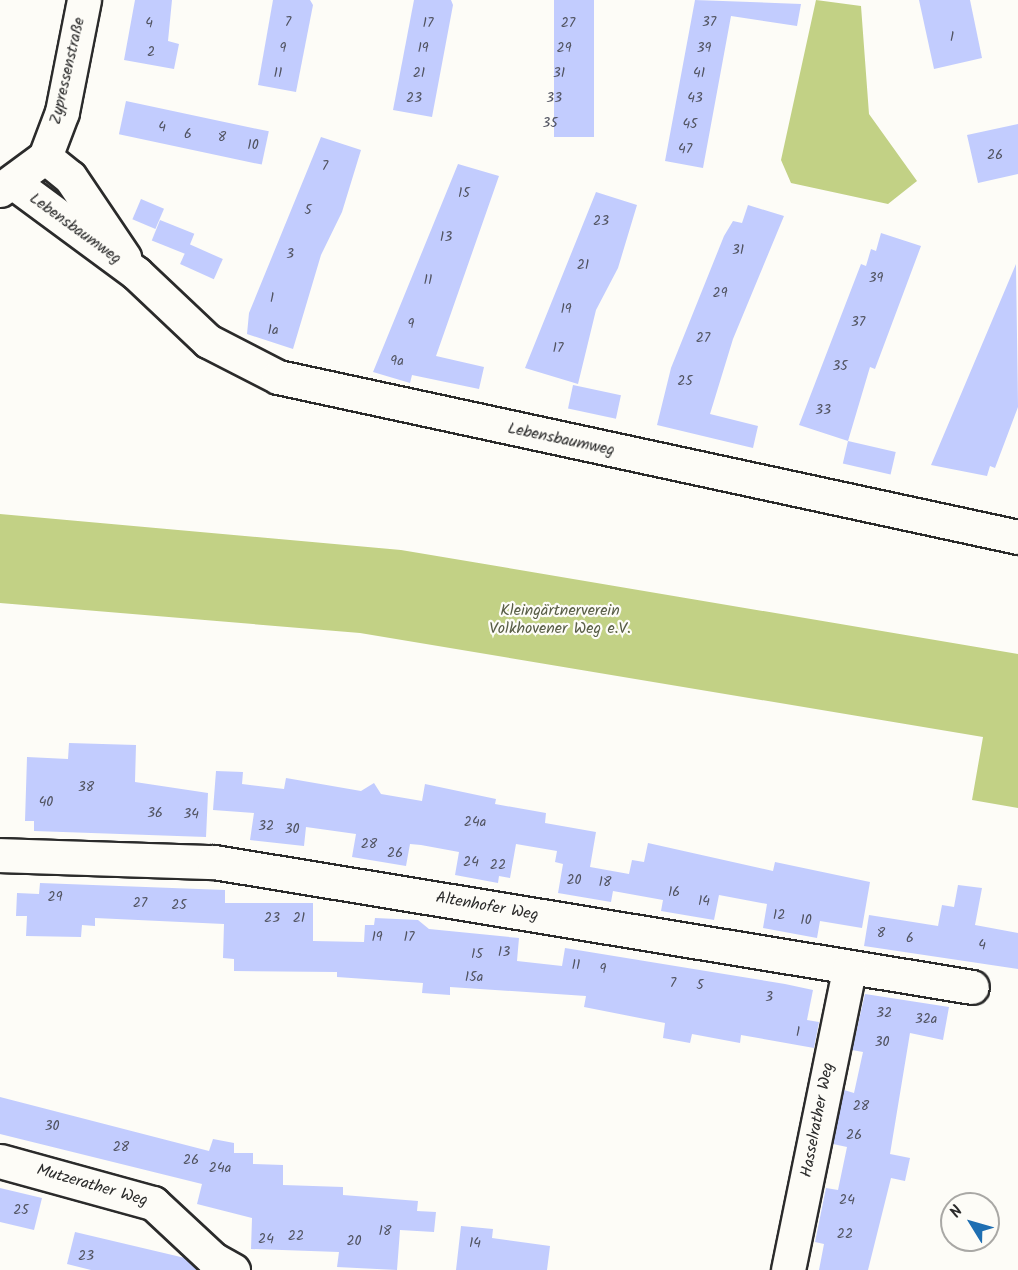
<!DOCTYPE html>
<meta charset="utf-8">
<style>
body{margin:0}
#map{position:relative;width:1018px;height:1270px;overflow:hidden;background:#fdfcf7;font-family:Kalam,sans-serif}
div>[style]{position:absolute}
.green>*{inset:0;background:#c2d185}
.building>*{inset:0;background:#c2ccfe;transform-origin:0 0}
.roads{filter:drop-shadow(2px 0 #2b2b2b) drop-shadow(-2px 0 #2b2b2b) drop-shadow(0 2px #2b2b2b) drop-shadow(0 -2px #2b2b2b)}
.minor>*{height:33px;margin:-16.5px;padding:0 16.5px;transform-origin:16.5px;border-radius:16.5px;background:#fdfcf7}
span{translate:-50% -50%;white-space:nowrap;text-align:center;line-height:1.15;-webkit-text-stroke:4.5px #fdfcf7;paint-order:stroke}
.number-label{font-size:14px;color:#515360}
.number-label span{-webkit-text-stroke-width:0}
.street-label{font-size:16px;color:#2b2b2b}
.park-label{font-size:16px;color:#585d46}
.north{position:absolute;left:940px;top:1192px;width:60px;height:60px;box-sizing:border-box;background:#fdfcf7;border:2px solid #a9a8a5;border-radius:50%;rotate:307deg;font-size:16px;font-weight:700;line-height:24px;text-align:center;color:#2b2b2b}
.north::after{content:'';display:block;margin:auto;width:21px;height:27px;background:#1f6fb2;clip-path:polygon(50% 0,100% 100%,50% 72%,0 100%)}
</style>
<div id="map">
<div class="green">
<i style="clip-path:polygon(816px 0,861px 6px,869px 114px,917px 181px,888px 204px,791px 183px,781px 160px)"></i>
<i style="clip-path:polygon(0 514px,401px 550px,1018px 654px,1018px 808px,972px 800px,983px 737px,360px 633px,0 603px)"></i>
</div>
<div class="building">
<i style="clip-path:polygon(135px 0,172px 0,168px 41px,179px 44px,174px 69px,124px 60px)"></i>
<i style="clip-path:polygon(273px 0,310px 0,313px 5px,296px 92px,258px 85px)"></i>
<i style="clip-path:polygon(414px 0,451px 0,453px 5px,432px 117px,393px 110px)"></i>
<i style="left:554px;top:0;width:40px;height:137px"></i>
<i style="clip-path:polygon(695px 0,801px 4px,797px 26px,731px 16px,703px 168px,665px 161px)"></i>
<i style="clip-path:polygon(919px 0,970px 0,982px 58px,934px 69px)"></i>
<i style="left:126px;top:101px;width:146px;height:34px;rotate:12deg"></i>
<i style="clip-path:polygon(1018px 124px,1018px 174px,978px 183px,967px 135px)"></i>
<i style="clip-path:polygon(321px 137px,361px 150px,342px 212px,321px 255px,293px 349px,247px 334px,249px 313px)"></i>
<i style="clip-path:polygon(458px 164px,499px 176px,436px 356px,484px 367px,479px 389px,412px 375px,410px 383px,373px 372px)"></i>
<i style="clip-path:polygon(596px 192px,637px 205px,618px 268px,596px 310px,578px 384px,525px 368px)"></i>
<i style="left:141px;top:199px;width:25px;height:22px;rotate:23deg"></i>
<i style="clip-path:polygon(748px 205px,784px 216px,733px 339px,710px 414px,758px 426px,753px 448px,657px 425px,671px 368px,724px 236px,733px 221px,742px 223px)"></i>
<i style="left:160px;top:220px;width:37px;height:22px;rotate:22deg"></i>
<i style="clip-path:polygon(881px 233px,921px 246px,875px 369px,870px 367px,848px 441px,799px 425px,861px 264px,866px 266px,871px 249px,876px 251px)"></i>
<i style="left:189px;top:244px;width:37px;height:22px;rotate:24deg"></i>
<i style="clip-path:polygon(1016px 264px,1018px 407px,995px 468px,990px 466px,987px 476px,931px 465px)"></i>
<i style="left:573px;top:385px;width:49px;height:24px;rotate:12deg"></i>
<i style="left:848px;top:441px;width:49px;height:23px;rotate:13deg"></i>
<i style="clip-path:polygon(69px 743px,136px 745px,135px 782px,208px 793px,206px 837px,34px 831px,34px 821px,25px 821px,27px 757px,68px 759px)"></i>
<i style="clip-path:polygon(216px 771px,243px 772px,242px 784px,284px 789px,286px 778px,361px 791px,374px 783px,381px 794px,422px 801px,425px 784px,496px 799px,495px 804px,546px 813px,545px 823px,596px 832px,590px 867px,629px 874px,632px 860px,644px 862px,648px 843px,773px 871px,775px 862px,870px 882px,862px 928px,820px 921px,817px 938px,763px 928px,767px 904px,719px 895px,714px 920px,661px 911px,663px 900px,613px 891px,611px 902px,558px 893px,563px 864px,555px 862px,557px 851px,516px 844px,510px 878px,499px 876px,498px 883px,455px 875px,459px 852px,421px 845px,410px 844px,406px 866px,352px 857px,356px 834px,306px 827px,304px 846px,250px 840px,254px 813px,213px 810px)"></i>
<i style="clip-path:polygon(40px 883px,225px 890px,225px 903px,313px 903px,313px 941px,364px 942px,365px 925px,374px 925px,375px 918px,418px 920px,429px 929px,519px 938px,517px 961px,562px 966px,565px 948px,785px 984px,813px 990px,807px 1020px,819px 1022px,814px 1048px,741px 1035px,740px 1043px,692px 1034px,690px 1043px,663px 1038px,665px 1023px,584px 1007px,586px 996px,450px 987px,450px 995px,422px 993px,423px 983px,337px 977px,337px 972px,234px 971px,234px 959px,223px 958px,224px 924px,95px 918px,95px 926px,82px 925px,81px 937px,26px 936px,27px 916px,16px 916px,17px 893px,39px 894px)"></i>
<i style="clip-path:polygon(958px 885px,982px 888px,975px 925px,1018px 933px,1018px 969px,864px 946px,869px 915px,938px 926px,942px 905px,954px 907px)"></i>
<i style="clip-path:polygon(865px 994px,949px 1007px,943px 1040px,910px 1033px,890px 1154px,910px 1158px,905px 1181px,891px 1178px,868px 1270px,819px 1270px,824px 1244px,815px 1242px,826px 1188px,838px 1190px,847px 1147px,833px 1144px,844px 1090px,854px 1093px,863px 1052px,852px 1050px)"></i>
<i style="clip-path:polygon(0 1097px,209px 1151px,213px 1139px,234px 1143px,234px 1153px,253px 1153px,253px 1164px,283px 1165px,283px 1185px,343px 1187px,343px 1195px,418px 1201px,417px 1211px,436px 1212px,434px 1232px,400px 1230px,397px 1270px,337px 1267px,339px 1252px,251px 1249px,252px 1218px,197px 1204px,202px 1184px,0 1134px)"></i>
<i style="clip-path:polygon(0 1188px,42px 1198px,34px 1230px,0 1222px)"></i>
<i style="clip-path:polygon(461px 1226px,493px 1229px,492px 1238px,550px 1246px,547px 1270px,456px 1270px)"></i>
<i style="clip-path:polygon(75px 1232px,185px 1258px,197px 1270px,91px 1270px,67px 1264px)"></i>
</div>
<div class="roads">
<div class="minor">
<i style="left:45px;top:157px;width:32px;rotate:39deg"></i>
<i style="left:70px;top:177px;width:97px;rotate:56deg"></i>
<i style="left:14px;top:183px;width:152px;rotate:36.4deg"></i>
<i style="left:136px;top:273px;width:99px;rotate:43.4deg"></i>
<i style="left:208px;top:341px;width:79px;rotate:27.2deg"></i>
<i style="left:278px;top:377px;width:757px;rotate:12.2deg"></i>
<i style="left:0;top:190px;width:56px;rotate:-36.3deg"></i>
<i style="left:45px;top:157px;width:48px;rotate:-69.3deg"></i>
<i style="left:62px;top:112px;width:114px;rotate:-78.9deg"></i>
<i style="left:0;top:855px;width:214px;rotate:1.9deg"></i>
<i style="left:214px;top:862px;width:768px;rotate:9.36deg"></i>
<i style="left:0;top:1161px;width:159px;rotate:15.4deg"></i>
<i style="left:153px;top:1203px;width:82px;rotate:43deg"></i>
<i style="left:213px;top:1259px;width:23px;rotate:29deg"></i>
<i style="left:788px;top:1270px;width:307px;rotate:-78.5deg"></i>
</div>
</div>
<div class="number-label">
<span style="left:288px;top:22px">7</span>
<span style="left:709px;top:22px">37</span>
<span style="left:149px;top:23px">4</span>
<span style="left:428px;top:23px">17</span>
<span style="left:568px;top:23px">27</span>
<span style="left:952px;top:37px">1</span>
<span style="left:283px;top:48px">9</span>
<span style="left:423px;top:48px">19</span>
<span style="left:564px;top:48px">29</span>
<span style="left:704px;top:48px">39</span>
<span style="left:151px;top:52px">2</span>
<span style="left:278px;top:73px">11</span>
<span style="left:419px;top:73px">21</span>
<span style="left:559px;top:73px">31</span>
<span style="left:699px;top:73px">41</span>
<span style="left:414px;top:98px">23</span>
<span style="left:554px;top:98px">33</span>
<span style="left:695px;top:98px">43</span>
<span style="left:550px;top:123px">35</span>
<span style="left:690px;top:124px">45</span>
<span style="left:162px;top:127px">4</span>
<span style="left:188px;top:134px">6</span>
<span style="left:222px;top:137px">8</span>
<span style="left:253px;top:145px">10</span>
<span style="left:685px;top:149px">47</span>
<span style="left:995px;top:155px">26</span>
<span style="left:325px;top:166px">7</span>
<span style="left:464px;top:193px">15</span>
<span style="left:308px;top:210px">5</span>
<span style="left:601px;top:221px">23</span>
<span style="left:446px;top:237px">13</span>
<span style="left:738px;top:250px">31</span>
<span style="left:290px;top:254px">3</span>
<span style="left:583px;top:265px">21</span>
<span style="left:876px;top:278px">39</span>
<span style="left:428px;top:280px">11</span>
<span style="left:720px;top:293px">29</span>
<span style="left:272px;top:298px">1</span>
<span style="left:566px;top:309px">19</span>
<span style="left:858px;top:322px">37</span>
<span style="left:411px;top:324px">9</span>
<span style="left:273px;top:330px">1a</span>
<span style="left:703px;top:338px">27</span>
<span style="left:558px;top:348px">17</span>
<span style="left:397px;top:361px">9a</span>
<span style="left:840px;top:366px">35</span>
<span style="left:685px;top:381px">25</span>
<span style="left:823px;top:410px">33</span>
<span style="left:86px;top:787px">38</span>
<span style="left:46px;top:802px">40</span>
<span style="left:155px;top:813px">36</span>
<span style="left:191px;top:814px">34</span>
<span style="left:475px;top:822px">24a</span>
<span style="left:266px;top:826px">32</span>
<span style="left:292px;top:829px">30</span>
<span style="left:369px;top:844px">28</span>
<span style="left:395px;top:853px">26</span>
<span style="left:471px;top:862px">24</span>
<span style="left:498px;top:865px">22</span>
<span style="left:574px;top:880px">20</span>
<span style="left:605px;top:882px">18</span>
<span style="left:674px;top:892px">16</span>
<span style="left:55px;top:897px">29</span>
<span style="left:704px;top:901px">14</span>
<span style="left:140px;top:903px">27</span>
<span style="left:179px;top:905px">25</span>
<span style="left:779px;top:915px">12</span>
<span style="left:272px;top:918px">23</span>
<span style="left:299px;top:918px">21</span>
<span style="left:806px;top:920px">10</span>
<span style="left:881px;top:933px">8</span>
<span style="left:377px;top:937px">19</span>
<span style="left:409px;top:937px">17</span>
<span style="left:910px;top:938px">6</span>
<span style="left:982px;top:945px">4</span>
<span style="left:504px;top:952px">13</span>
<span style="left:477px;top:954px">15</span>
<span style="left:576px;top:965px">11</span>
<span style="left:603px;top:969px">9</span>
<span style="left:474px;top:977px">15a</span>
<span style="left:673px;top:983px">7</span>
<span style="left:700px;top:985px">5</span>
<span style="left:769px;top:997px">3</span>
<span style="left:884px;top:1013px">32</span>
<span style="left:926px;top:1019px">32a</span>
<span style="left:798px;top:1032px">1</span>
<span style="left:882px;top:1042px">30</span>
<span style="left:861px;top:1106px">28</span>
<span style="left:52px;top:1126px">30</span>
<span style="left:854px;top:1135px">26</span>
<span style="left:121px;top:1147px">28</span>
<span style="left:191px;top:1160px">26</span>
<span style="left:220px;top:1168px">24a</span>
<span style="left:847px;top:1200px">24</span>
<span style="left:21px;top:1210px">25</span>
<span style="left:385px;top:1231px">18</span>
<span style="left:845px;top:1234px">22</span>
<span style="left:296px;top:1236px">22</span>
<span style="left:266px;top:1239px">24</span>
<span style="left:354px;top:1241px">20</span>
<span style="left:475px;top:1243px">14</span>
<span style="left:86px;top:1256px">23</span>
</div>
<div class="street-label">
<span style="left:68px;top:71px;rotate:-77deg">Zypressenstraße</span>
<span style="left:75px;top:229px;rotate:36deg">Lebensbaumweg</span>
<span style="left:561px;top:440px;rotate:12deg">Lebensbaumweg</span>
<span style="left:487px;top:907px;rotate:10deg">Altenhofer Weg</span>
<span style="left:818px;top:1120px;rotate:-79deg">Hasselrather Weg</span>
<span style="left:92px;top:1186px;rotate:16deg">Mutzerather Weg</span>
</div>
<div class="park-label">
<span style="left:560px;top:620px">Kleingärtnerverein<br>Volkhovener Weg e.V.</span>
</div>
<div class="north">N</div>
</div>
